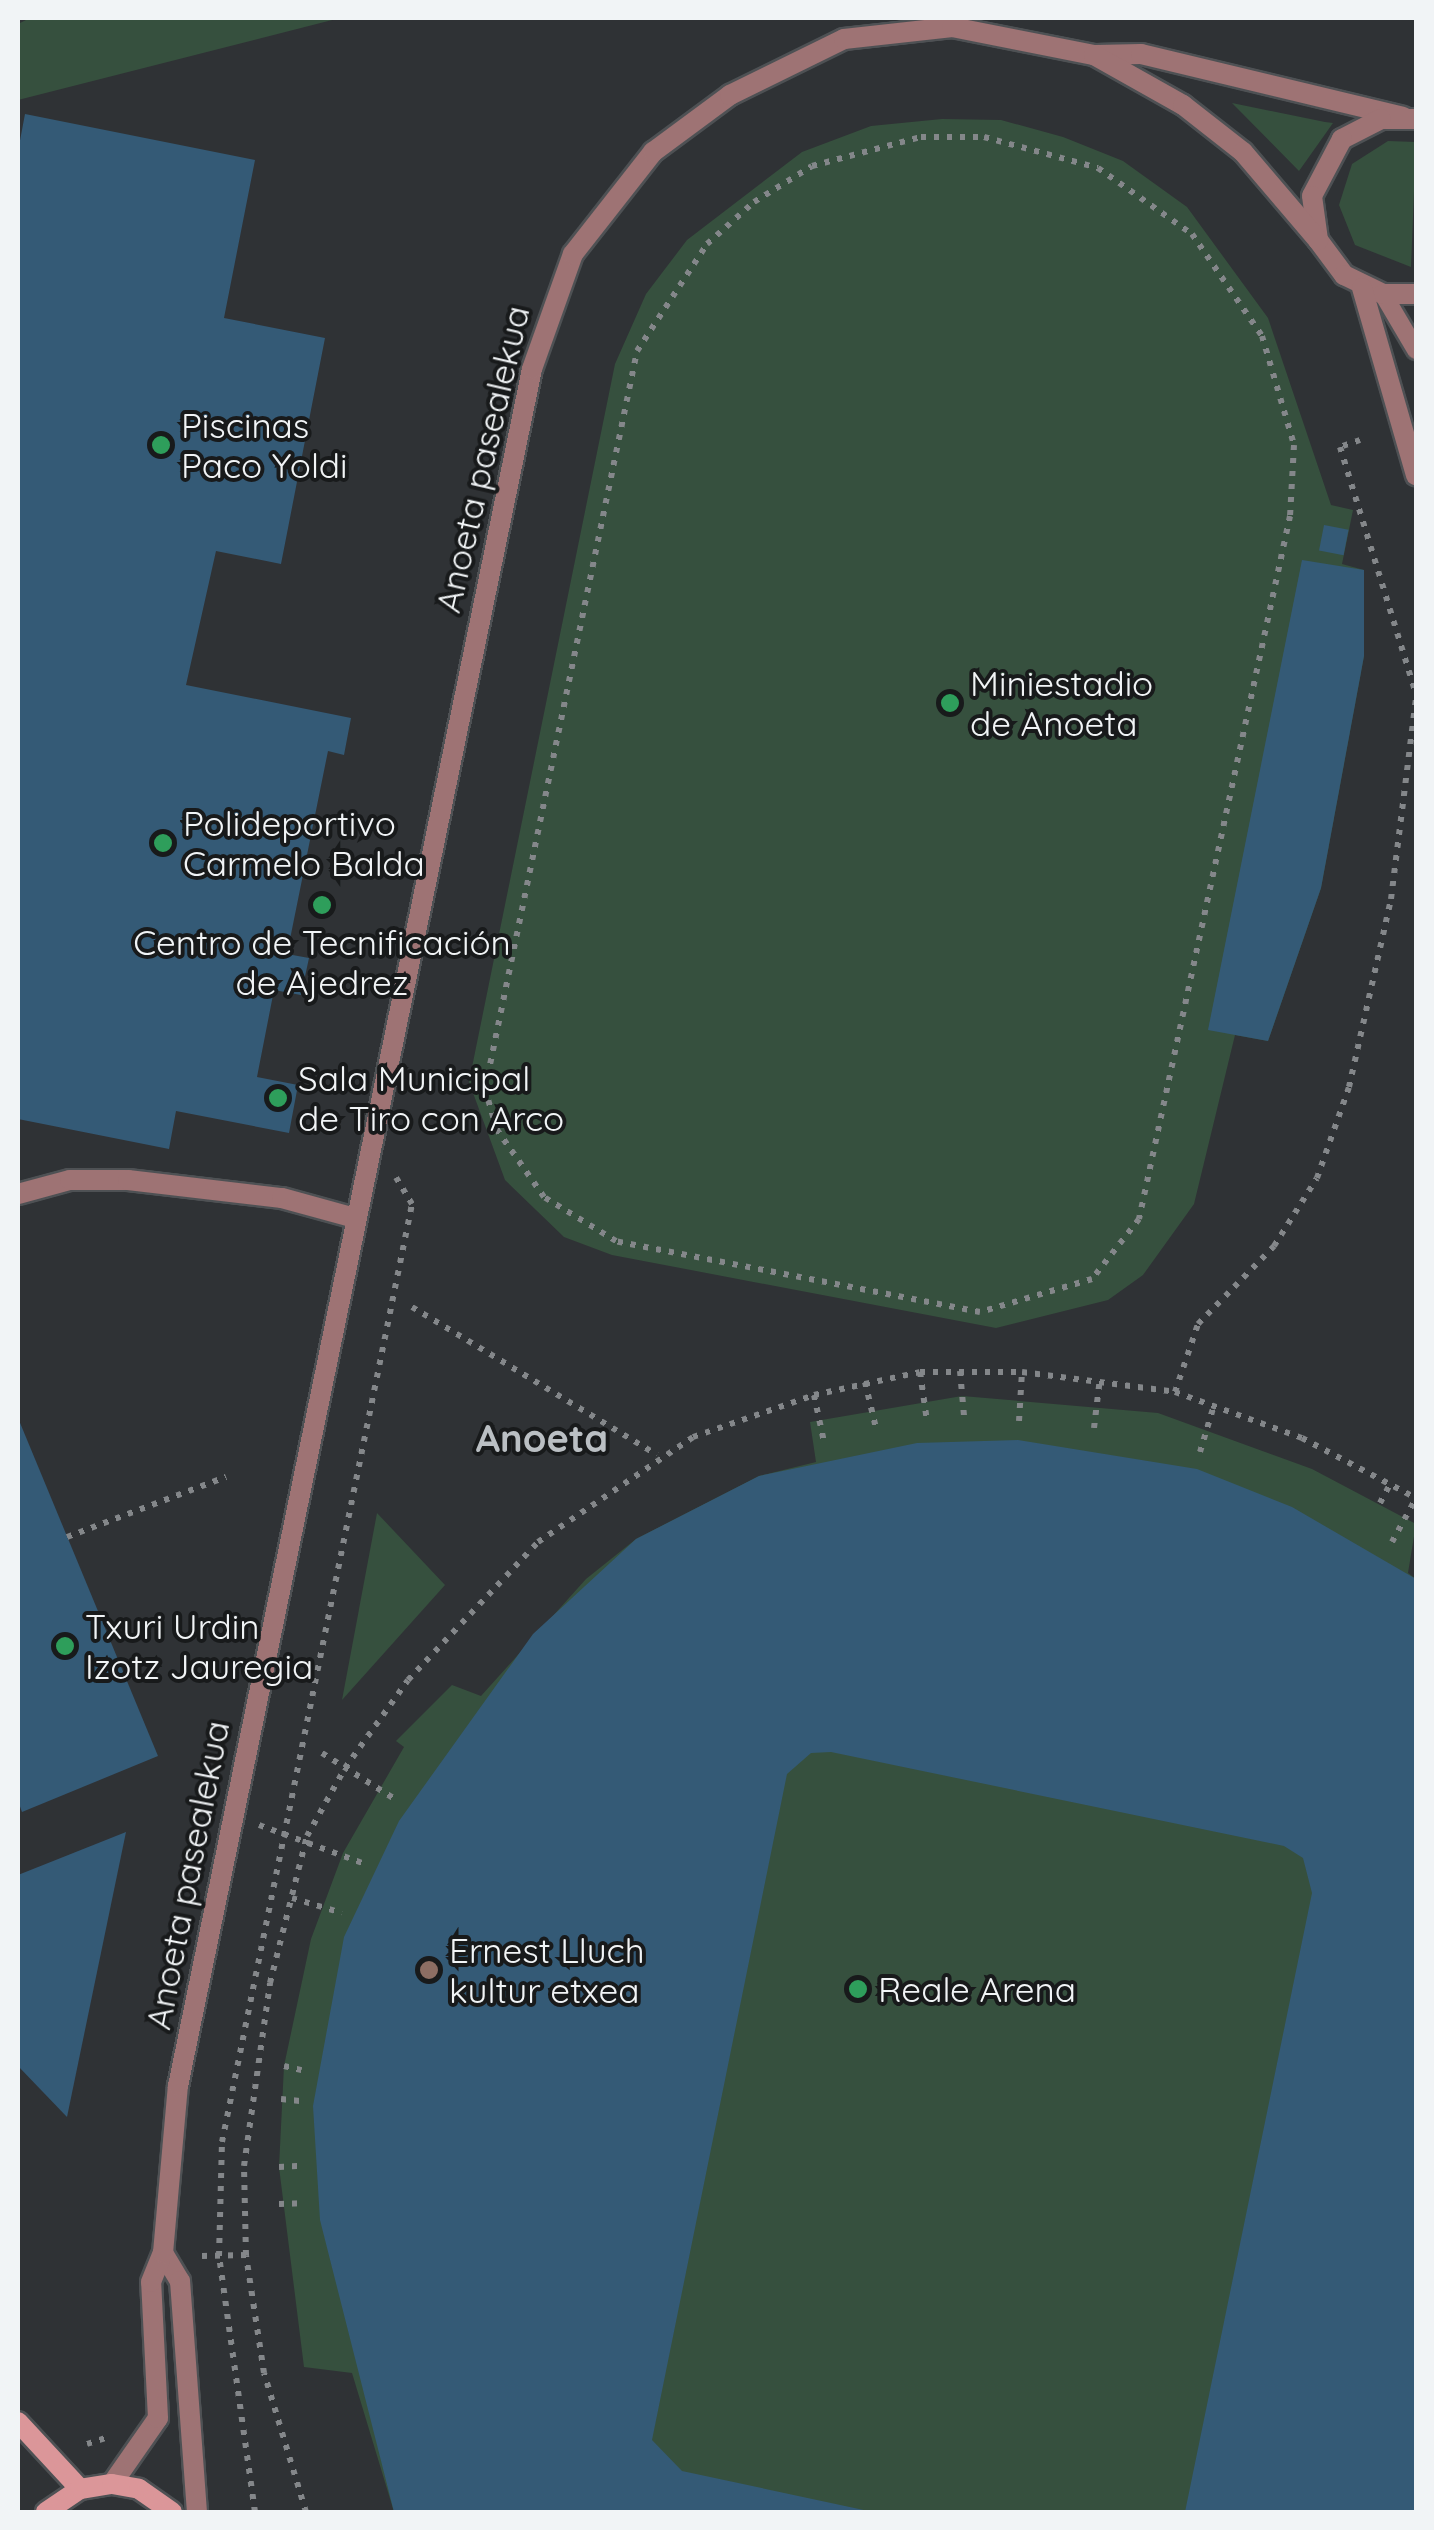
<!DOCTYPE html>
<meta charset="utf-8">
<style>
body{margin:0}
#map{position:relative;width:1434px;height:2530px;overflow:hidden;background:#2f3235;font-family:Quicksand,sans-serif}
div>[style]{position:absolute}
.green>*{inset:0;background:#36503e}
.building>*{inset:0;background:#345a76;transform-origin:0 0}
.path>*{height:6px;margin-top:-3px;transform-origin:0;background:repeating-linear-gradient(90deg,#84878a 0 5px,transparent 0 13px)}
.roads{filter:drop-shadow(2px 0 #4e5154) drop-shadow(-2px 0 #4e5154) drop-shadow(0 2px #4e5154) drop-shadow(0 -2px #4e5154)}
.service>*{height:18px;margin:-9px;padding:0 9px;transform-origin:9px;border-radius:9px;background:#9e7374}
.minor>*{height:20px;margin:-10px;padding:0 10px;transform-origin:10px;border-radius:10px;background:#9e7374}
.secondary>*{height:20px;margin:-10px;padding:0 10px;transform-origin:10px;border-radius:10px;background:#db9699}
.dots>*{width:28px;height:28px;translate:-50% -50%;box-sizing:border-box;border:5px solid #181a1b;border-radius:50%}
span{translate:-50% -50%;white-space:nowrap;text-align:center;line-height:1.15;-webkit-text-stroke:8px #181a1b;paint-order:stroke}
.poi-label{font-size:35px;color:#f1f4f6}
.left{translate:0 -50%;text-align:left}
.street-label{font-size:35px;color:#f1f4f6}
.neighbourhood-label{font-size:38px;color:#babfc3;font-weight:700}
.frame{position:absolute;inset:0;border:20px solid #f1f4f6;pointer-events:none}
</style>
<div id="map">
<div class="green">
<i style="clip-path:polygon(30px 18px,340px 18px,18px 100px,18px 24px)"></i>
<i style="clip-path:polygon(1232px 103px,1325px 122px,1333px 123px,1299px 171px)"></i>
<i style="clip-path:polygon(942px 119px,1001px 120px,1063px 137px,1123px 161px,1187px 207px,1268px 318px,1331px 505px,1353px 510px,1342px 564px,1364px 570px,1364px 656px,1321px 888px,1268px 1041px,1235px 1035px,1194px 1204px,1143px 1275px,1108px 1300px,996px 1328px,612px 1255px,564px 1237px,505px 1180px,469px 1082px,615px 364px,646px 294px,687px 240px,802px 152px,871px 126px)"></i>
<i style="clip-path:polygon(1388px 141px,1416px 142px,1411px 267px,1355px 245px,1339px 205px,1352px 164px)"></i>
<i style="clip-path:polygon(962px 1396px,1158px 1413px,1312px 1469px,1416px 1524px,1408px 1573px,1416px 1579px,1416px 2512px,394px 2512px,352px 2373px,304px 2367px,279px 2167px,284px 2066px,311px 1939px,343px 1853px,404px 1747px,396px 1741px,452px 1685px,481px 1696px,586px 1579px,636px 1539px,759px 1476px,816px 1462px,810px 1422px)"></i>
<i style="clip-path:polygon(377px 1513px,445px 1585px,342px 1700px)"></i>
</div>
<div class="building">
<i style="clip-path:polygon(25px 114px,255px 160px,224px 318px,325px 338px,281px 564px,216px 551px,186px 685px,351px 718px,344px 755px,328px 751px,287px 954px,309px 958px,301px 995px,274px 990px,257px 1077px,298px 1085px,289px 1133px,176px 1111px,169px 1149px,18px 1119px,18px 151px)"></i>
<i style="left:1324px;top:525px;width:25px;height:26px;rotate:11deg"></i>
<i style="clip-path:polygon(1302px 560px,1364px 570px,1364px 656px,1321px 888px,1268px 1041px,1208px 1030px)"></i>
<i style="clip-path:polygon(18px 1418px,158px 1756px,22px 1812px,18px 1801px)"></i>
<i style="clip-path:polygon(1018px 1440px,1197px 1469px,1292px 1507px,1416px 1579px,1416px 2512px,1185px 2512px,1312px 1893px,1303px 1858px,1284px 1846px,831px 1752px,811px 1753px,787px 1774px,652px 2440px,682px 2471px,873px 2512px,394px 2512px,320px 2220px,313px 2106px,344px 1937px,399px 1821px,533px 1634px,636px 1539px,759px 1476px,917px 1443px)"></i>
<i style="clip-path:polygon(126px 1832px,67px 2117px,18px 2066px,18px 1875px)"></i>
</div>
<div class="path">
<i style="left:921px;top:137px;width:63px"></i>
<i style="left:984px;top:137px;width:118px;rotate:15.2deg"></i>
<i style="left:1098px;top:168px;width:115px;rotate:35.1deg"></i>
<i style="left:1192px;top:234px;width:124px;rotate:55.5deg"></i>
<i style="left:1262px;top:336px;width:114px;rotate:73.6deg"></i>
<i style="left:1294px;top:445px;width:71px;rotate:93.2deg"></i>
<i style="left:1290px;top:516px;width:719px;rotate:102.12deg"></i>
<i style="left:1139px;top:1219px;width:76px;rotate:128.1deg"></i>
<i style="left:1092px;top:1279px;width:117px;rotate:163.6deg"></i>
<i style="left:980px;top:1312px;width:371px;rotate:-169deg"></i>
<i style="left:616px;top:1241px;width:84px;rotate:-148.6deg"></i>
<i style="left:544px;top:1197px;width:82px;rotate:-125deg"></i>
<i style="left:497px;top:1130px;width:43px;rotate:-106.3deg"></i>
<i style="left:485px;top:1089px;width:753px;rotate:-78.36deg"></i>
<i style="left:637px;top:351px;width:128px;rotate:-56.8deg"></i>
<i style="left:707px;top:244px;width:63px;rotate:-41.8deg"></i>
<i style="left:754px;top:202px;width:68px;rotate:-31.8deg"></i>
<i style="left:812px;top:166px;width:113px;rotate:-14.9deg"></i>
<i style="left:1360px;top:440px;width:21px;rotate:161deg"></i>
<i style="left:1340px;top:447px;width:258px;rotate:72.9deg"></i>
<i style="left:412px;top:1307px;width:286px;rotate:31.1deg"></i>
<i style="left:960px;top:1371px;width:45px;rotate:84.9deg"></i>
<i style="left:920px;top:1372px;width:49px;rotate:81.9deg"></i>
<i style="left:865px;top:1382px;width:47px;rotate:76.6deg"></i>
<i style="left:1175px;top:1392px;width:72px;rotate:-71.3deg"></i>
<i style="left:1198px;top:1324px;width:109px;rotate:-45.7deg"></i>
<i style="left:1274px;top:1246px;width:80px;rotate:-57.7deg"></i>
<i style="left:1317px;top:1178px;width:96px;rotate:-70.6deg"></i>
<i style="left:1349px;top:1087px;width:193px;rotate:-77.4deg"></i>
<i style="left:1391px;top:899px;width:202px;rotate:-82.9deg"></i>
<i style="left:814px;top:1395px;width:48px;rotate:78deg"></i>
<i style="left:1019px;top:1421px;width:49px;rotate:-86.5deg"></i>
<i style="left:1094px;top:1428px;width:50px;rotate:-83.2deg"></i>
<i style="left:1200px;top:1452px;width:49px;rotate:-73.4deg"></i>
<i style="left:1380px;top:1503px;width:24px;rotate:-62deg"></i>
<i style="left:67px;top:1537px;width:170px;rotate:-20.7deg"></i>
<i style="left:1392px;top:1542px;width:50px;rotate:-61.4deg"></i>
<i style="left:322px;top:1753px;width:90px;rotate:32.3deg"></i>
<i style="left:259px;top:1825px;width:113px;rotate:20.2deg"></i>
<i style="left:292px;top:1898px;width:52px;rotate:16.7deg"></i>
<i style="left:284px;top:2066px;width:18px;rotate:13deg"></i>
<i style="left:281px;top:2099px;width:19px;rotate:6deg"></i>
<i style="left:279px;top:2167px;width:22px;rotate:-3deg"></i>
<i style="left:279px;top:2204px;width:23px;rotate:-2deg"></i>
<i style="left:202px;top:2256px;width:44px;rotate:-1.3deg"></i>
<i style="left:87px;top:2444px;width:19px;rotate:-18deg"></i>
<i style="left:255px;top:2512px;width:259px;rotate:-98deg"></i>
<i style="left:219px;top:2256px;width:114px;rotate:-88.5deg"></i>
<i style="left:222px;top:2142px;width:957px;rotate:-78.55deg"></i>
<i style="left:412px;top:1204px;width:31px;rotate:-121deg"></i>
<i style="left:306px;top:2512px;width:145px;rotate:-106.8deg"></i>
<i style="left:264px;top:2373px;width:119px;rotate:-98.7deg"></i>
<i style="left:246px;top:2255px;width:89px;rotate:-91.3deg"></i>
<i style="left:244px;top:2166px;width:185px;rotate:-81.9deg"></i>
<i style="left:270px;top:1983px;width:152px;rotate:-75.9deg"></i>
<i style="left:307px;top:1836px;width:78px;rotate:-60.8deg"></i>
<i style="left:345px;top:1768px;width:108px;rotate:-54.4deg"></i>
<i style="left:408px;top:1680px;width:190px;rotate:-46.7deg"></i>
<i style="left:538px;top:1542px;width:187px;rotate:-34.1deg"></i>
<i style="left:693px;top:1437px;width:128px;rotate:-19.1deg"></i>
<i style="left:814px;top:1395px;width:108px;rotate:-12.2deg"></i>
<i style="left:920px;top:1372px;width:102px"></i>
<i style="left:1022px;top:1372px;width:154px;rotate:7.4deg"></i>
<i style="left:1175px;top:1392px;width:135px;rotate:19.9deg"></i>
<i style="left:1302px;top:1438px;width:129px;rotate:27.8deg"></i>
</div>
<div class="roads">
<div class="service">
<i style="left:1383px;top:294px;width:65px;rotate:59.5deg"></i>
</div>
<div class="minor">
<i style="left:1096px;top:55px;width:45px;rotate:-1.3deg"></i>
<i style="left:1141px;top:54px;width:269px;rotate:13.5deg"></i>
<i style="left:1416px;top:119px;width:35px;rotate:180deg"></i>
<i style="left:1381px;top:119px;width:44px;rotate:152.9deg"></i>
<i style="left:1342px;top:139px;width:64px;rotate:117.8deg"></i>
<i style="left:1312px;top:196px;width:44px;rotate:82.2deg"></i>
<i style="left:1318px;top:240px;width:44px;rotate:53.4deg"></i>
<i style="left:1344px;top:275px;width:43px;rotate:26deg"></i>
<i style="left:1383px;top:294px;width:33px"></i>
<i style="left:1362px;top:288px;width:195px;rotate:73.9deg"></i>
<i style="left:18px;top:1194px;width:54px;rotate:-15.1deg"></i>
<i style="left:70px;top:1180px;width:58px"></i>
<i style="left:128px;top:1180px;width:155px;rotate:6.7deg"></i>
<i style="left:282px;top:1198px;width:76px;rotate:15.3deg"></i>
<i style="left:163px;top:2253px;width:33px;rotate:59deg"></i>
<i style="left:180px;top:2281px;width:232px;rotate:85.8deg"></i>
<i style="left:112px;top:2484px;width:80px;rotate:-55.1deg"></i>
<i style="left:158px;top:2418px;width:136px;rotate:-92.9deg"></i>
<i style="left:151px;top:2282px;width:31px;rotate:-68deg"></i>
<i style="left:163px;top:2253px;width:168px;rotate:-84.9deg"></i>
<i style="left:178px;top:2086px;width:1753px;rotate:-78.35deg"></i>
<i style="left:532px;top:369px;width:122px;rotate:-70.4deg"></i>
<i style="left:573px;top:254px;width:130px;rotate:-51.9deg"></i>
<i style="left:653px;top:152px;width:96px;rotate:-36.5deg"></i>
<i style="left:730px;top:95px;width:127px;rotate:-26.2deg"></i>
<i style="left:844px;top:39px;width:109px;rotate:-6.3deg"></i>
<i style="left:952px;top:27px;width:145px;rotate:11.2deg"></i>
<i style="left:1094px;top:55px;width:102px;rotate:29.3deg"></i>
<i style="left:1183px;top:105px;width:76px;rotate:38.1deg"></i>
<i style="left:1243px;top:152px;width:116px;rotate:49.6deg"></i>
</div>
<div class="secondary">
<i style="left:18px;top:2422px;width:91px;rotate:47.2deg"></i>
<i style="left:46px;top:2512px;width:41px;rotate:-34.1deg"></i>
<i style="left:80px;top:2489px;width:32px;rotate:-9deg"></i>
<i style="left:112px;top:2484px;width:27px;rotate:10deg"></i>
<i style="left:139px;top:2489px;width:40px;rotate:34.9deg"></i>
</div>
</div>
<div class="dots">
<i style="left:161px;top:445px;background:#2e9e5b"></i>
<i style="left:950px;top:703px;background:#2e9e5b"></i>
<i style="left:163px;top:843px;background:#2e9e5b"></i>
<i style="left:322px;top:905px;background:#2e9e5b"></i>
<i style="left:278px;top:1098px;background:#2e9e5b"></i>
<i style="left:65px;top:1646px;background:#2e9e5b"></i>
<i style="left:429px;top:1970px;background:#8d6e63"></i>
<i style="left:858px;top:1989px;background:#2e9e5b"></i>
</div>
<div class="poi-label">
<span class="left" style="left:181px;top:445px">Piscinas<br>Paco Yoldi</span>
<span class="left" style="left:970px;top:703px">Miniestadio<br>de Anoeta</span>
<span class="left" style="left:183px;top:843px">Polideportivo<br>Carmelo Balda</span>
<span style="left:322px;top:962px">Centro de Tecnificación<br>de Ajedrez</span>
<span class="left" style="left:298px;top:1098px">Sala Municipal<br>de Tiro con Arco</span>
<span class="left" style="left:85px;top:1646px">Txuri Urdin<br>Izotz Jauregia</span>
<span class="left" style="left:449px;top:1970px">Ernest Lluch<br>kultur etxea</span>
<span class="left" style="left:878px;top:1989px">Reale Arena</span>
</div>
<div class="street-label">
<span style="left:482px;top:459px;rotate:-77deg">Anoeta pasealekua</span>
<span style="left:187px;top:1875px;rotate:-79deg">Anoeta pasealekua</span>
</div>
<div class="neighbourhood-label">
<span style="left:542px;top:1439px">Anoeta</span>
</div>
<div class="frame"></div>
</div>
